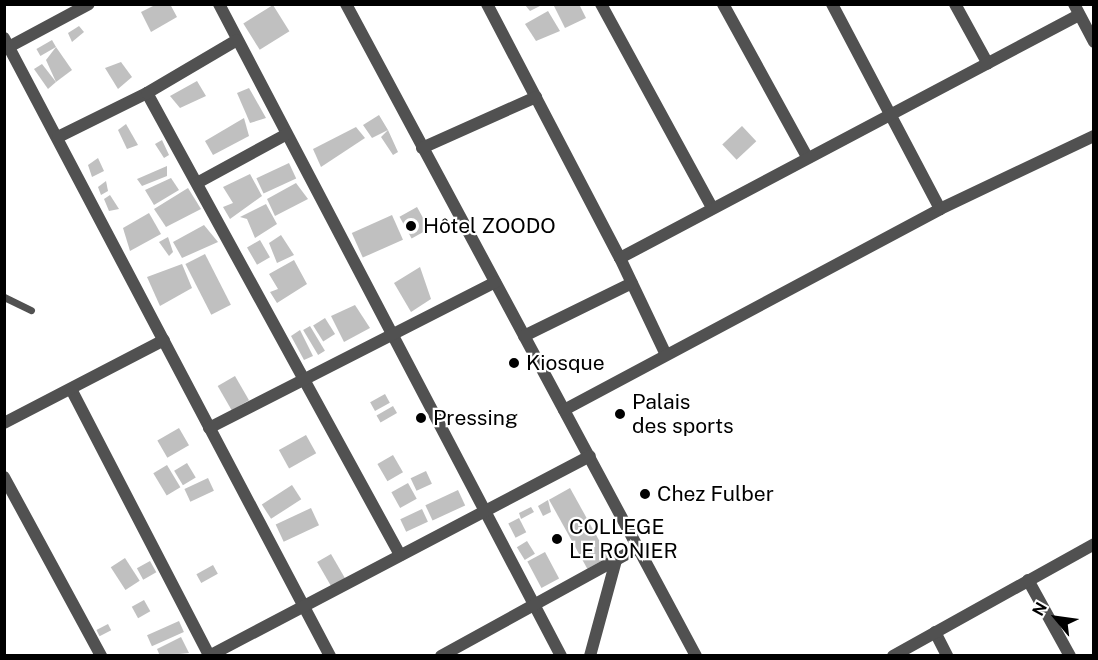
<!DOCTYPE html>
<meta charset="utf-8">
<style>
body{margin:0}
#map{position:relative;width:1098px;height:660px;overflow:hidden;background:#fff;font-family:"Public Sans",sans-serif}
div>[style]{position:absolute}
.building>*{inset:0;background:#c0c0c0;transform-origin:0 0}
.lane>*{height:7px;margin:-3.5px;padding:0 3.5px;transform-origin:3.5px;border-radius:3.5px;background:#515151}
.street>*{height:12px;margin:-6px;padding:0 6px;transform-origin:6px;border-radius:6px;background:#515151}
.dots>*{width:16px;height:16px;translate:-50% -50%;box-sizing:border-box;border:3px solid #fff;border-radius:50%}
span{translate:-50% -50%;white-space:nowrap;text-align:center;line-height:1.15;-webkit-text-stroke:4.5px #fff;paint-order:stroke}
.poi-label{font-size:21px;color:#000}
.left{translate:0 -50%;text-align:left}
.frame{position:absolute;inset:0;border:6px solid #000;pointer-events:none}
.north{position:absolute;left:1026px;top:588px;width:60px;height:60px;-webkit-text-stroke:4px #fff;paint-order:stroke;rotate:299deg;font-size:16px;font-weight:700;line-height:24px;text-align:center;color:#000}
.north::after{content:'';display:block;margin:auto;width:21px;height:27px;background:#000;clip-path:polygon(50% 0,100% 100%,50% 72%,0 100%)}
</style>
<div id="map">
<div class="building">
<i style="clip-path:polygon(157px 4px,170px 4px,177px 17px,151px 32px,141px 12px)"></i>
<i style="clip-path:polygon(553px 4px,579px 4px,586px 18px,565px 28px)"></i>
<i style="left:273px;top:5px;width:31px;height:35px;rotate:58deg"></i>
<i style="clip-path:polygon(525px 5px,542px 5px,530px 11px)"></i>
<i style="clip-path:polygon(548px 11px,560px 31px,536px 41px,525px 24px)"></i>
<i style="clip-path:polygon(79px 26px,84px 32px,72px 42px,68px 33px)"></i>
<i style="left:52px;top:40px;width:8px;height:18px;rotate:60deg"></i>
<i style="clip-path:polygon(56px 47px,72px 70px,56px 82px,46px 60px)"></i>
<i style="clip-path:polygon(121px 62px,132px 77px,118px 89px,105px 68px)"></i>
<i style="clip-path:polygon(42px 64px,56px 82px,48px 89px,34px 69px)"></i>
<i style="clip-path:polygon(197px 81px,206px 96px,180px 108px,170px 96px)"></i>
<i style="clip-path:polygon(249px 88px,266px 118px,250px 123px,237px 93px)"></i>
<i style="clip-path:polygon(379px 115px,388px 130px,398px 152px,393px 155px,381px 137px,388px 130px,372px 138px,363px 125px)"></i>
<i style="clip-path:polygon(244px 118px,249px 136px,213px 155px,205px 141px)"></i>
<i style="clip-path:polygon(126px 124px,138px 145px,127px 149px,118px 130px)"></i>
<i style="left:742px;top:126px;width:21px;height:27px;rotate:47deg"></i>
<i style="clip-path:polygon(356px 127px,365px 138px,321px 167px,313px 149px)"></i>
<i style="clip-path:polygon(162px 140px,169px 155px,164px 158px,155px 144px)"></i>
<i style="clip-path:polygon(98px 158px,104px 171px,92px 177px,88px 165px)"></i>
<i style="left:289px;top:163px;width:17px;height:36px;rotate:65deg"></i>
<i style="clip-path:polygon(167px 166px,167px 176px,142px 186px,137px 179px)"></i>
<i style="clip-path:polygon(250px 174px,262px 196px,230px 219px,223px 207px,233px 203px,223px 187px)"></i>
<i style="clip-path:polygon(171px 178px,179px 190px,154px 205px,145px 190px)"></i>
<i style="clip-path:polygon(106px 181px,108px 191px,101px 195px,98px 187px)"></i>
<i style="clip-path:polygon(296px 183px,308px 199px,275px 216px,267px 199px)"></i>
<i style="clip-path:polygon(188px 188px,201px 209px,166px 227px,154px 209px)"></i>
<i style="clip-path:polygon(110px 195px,119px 209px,109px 211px,104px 199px)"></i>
<i style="clip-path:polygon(266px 204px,277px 224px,255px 238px,247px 219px,240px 217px)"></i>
<i style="left:417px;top:207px;width:25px;height:20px;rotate:61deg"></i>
<i style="clip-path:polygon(149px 213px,161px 234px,130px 251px,123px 228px)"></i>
<i style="left:392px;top:215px;width:27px;height:44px;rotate:66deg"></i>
<i style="clip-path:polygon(204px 225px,218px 242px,182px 258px,173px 242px)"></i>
<i style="clip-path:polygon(281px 235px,294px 255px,277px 263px,269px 243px)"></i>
<i style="clip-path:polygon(168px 237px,173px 252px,169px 256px,159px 242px)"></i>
<i style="left:260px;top:240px;width:20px;height:15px;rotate:60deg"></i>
<i style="left:205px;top:254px;width:57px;height:22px;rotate:63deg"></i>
<i style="clip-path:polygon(294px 260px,307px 284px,277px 303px,270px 292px,278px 289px,269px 274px)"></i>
<i style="clip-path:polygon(182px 264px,192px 288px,160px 306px,147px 277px)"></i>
<i style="clip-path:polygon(420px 267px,431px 299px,411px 312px,394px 283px)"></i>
<i style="clip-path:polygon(355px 305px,370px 328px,344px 342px,331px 316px)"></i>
<i style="left:325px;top:318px;width:19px;height:14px;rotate:58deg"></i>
<i style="left:310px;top:326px;width:29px;height:8px;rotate:59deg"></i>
<i style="clip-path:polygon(300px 330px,313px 356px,304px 360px,291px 336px)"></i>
<i style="left:235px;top:376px;width:28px;height:20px;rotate:60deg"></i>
<i style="left:385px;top:394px;width:10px;height:17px;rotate:61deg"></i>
<i style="left:393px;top:406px;width:8px;height:19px;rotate:60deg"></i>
<i style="left:179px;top:428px;width:20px;height:25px;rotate:60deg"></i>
<i style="left:306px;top:435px;width:21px;height:31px;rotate:61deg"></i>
<i style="left:393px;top:455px;width:20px;height:18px;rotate:60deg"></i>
<i style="left:187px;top:463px;width:17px;height:15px;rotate:59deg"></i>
<i style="left:167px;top:465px;width:26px;height:16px;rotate:59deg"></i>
<i style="left:426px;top:471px;width:14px;height:17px;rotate:65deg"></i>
<i style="left:208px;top:478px;width:14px;height:26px;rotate:65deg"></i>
<i style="left:408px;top:483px;width:18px;height:19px;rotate:61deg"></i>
<i style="left:292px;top:485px;width:17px;height:36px;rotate:57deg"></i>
<i style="left:570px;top:488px;width:79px;height:24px;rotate:61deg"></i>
<i style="left:458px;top:490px;width:17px;height:36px;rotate:65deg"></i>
<i style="clip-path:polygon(548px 500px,551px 512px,543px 516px,538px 506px)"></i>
<i style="clip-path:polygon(531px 507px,534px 512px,521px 519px,519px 513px)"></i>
<i style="left:311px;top:508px;width:19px;height:39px;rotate:65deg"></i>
<i style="left:422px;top:509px;width:14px;height:24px;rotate:65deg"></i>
<i style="left:519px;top:518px;width:16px;height:12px;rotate:63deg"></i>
<i style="left:527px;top:541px;width:15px;height:12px;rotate:58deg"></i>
<i style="left:545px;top:552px;width:30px;height:20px;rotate:62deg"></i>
<i style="left:331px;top:554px;width:28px;height:16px;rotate:60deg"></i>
<i style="left:125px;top:558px;width:27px;height:17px;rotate:57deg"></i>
<i style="left:150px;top:561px;width:13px;height:15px;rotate:61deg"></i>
<i style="left:213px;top:565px;width:10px;height:19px;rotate:61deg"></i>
<i style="left:144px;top:600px;width:13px;height:14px;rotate:61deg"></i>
<i style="left:179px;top:621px;width:12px;height:35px;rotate:66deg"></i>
<i style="left:108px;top:624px;width:7px;height:13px;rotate:63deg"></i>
<i style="clip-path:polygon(181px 637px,189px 653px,160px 656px,157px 649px)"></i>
</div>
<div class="lane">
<i style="left:4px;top:297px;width:30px;rotate:26deg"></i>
</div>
<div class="street">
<i style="left:219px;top:4px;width:736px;rotate:62.32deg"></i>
<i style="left:346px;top:4px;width:740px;rotate:61.77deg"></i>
<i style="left:487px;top:4px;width:287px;rotate:62.4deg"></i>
<i style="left:620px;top:258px;width:107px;rotate:64.6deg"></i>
<i style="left:601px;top:4px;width:232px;rotate:61.4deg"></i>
<i style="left:723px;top:4px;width:175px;rotate:61.2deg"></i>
<i style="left:832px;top:4px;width:232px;rotate:62.2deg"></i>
<i style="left:955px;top:4px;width:68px;rotate:61.2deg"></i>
<i style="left:1074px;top:4px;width:43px;rotate:62.2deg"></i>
<i style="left:4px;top:38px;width:699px;rotate:62.19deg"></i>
<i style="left:5px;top:49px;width:95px;rotate:-28.2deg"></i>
<i style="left:147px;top:93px;width:527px;rotate:61.29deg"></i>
<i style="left:58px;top:137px;width:99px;rotate:-26.3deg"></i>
<i style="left:147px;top:93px;width:104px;rotate:-30.5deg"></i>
<i style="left:422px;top:148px;width:125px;rotate:-24.1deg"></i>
<i style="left:197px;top:183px;width:102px;rotate:-28.6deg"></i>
<i style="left:620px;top:258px;width:519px;rotate:-27.9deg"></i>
<i style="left:524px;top:336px;width:120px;rotate:-26.1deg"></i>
<i style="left:71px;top:389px;width:300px;rotate:62.6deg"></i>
<i style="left:564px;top:410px;width:426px;rotate:-28.1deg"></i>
<i style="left:940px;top:209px;width:170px;rotate:-25.4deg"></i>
<i style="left:4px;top:423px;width:180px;rotate:-27.4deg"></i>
<i style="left:209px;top:428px;width:321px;rotate:-27deg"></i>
<i style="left:4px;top:477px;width:204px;rotate:61.5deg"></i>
<i style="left:1028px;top:580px;width:87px;rotate:61.1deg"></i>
<i style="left:935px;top:632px;width:27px;rotate:63deg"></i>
<i style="left:209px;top:656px;width:430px;rotate:-27.7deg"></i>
<i style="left:441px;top:656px;width:226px;rotate:-28.8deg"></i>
<i style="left:590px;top:656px;width:99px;rotate:-74.8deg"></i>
<i style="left:893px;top:656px;width:230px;rotate:-29.1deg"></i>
</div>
<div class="dots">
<i style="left:411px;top:226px;background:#000"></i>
<i style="left:514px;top:363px;background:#000"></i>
<i style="left:620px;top:414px;background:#000"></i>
<i style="left:421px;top:418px;background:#000"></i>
<i style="left:645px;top:494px;background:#000"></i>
<i style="left:557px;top:539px;background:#000"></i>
</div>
<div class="poi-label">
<span class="left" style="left:423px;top:226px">Hôtel ZOODO</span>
<span class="left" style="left:526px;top:363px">Kiosque</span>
<span class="left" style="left:632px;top:414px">Palais<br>des sports</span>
<span class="left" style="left:433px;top:418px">Pressing</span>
<span class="left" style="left:657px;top:494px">Chez Fulber</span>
<span class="left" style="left:569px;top:539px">COLLEGE<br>LE RONIER</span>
</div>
<div class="frame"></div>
<div class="north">N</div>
</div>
